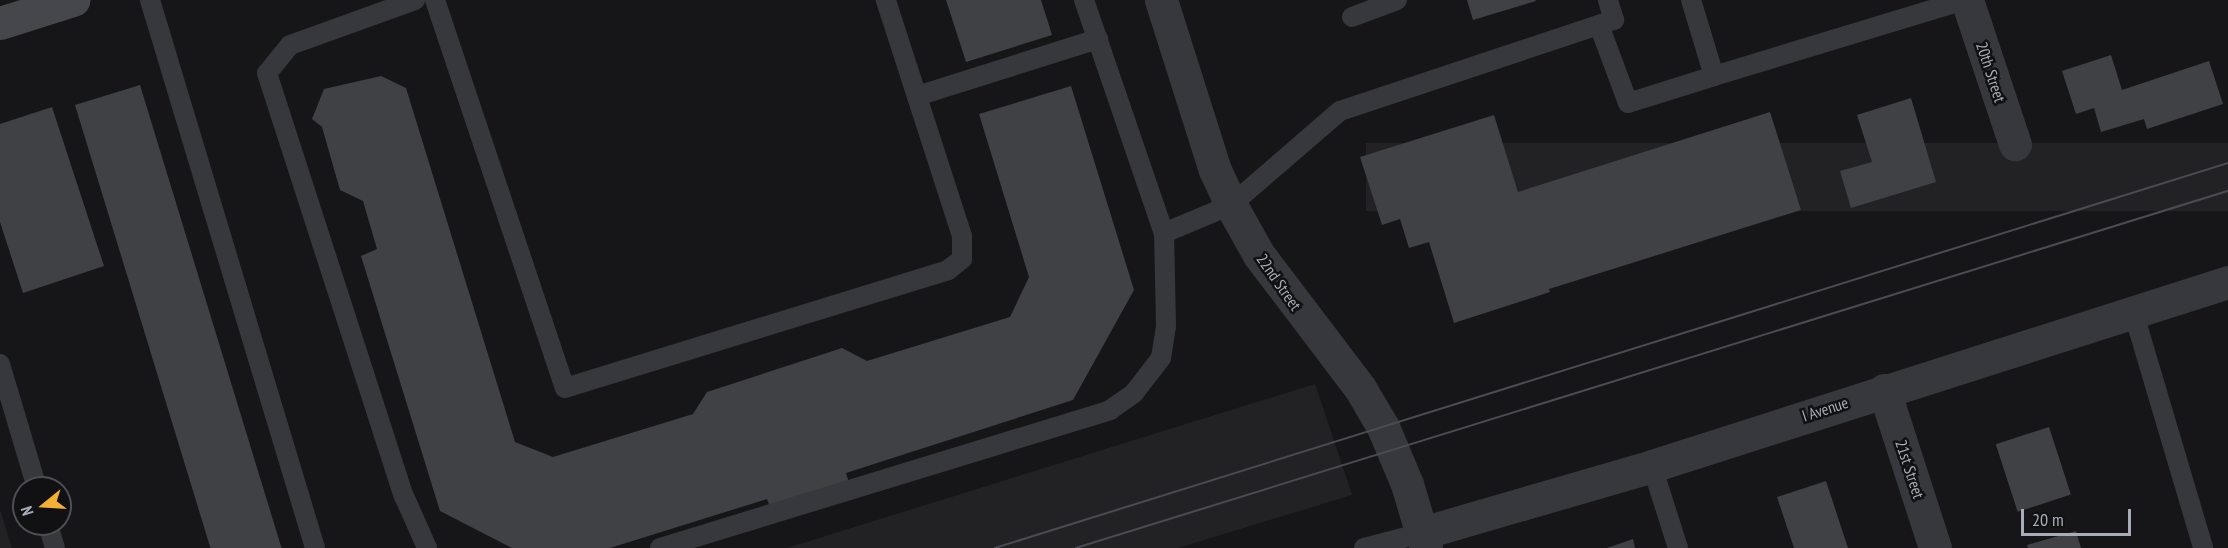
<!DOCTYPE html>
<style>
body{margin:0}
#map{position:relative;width:2228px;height:548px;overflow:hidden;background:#161618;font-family:"PT Sans Narrow",sans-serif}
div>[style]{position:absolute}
.built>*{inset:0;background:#222225;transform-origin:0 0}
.building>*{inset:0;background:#404145;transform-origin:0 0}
.lane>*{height:20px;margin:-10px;padding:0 10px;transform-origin:10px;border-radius:10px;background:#37383d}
.street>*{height:33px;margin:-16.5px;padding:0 16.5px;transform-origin:16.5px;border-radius:16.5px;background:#37383d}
.secondary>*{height:33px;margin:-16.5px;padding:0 16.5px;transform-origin:16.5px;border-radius:16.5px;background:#45474d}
.tram>*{height:1.5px;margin:-0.75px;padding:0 0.75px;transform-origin:0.75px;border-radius:0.75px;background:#4a4c52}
span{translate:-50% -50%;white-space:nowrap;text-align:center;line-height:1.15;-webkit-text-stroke:5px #111113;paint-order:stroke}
.street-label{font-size:16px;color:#a8adb8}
.north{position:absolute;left:12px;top:476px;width:60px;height:60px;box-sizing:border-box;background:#111113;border:2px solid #4d4f55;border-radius:50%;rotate:252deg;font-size:16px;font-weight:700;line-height:24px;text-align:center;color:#a8adb8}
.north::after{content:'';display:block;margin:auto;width:21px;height:27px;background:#f2b134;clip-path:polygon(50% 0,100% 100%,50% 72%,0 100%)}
.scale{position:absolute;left:2021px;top:509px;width:110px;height:27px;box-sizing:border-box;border:3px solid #a8adb8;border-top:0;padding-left:8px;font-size:18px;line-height:21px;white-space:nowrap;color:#a8adb8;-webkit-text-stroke:4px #111113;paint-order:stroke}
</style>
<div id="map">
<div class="built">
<i style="left:2228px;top:143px;width:68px;height:862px;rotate:90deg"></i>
<i style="clip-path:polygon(1315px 384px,1352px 495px,1178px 548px,787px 548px)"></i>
<i style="clip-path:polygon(0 510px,12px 548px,0 548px)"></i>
</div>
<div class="building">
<i style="clip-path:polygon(946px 0,1041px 0,1052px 35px,966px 62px)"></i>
<i style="clip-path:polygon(1467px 0,1535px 0,1536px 1px,1473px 20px)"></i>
<i style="clip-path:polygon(2111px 55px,2122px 90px,2209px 61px,2223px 104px,2147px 129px,2144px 119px,2101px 132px,2094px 108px,2076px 114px,2062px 71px)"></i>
<i style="clip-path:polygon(381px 76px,406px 88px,515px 442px,553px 457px,693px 414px,707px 392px,842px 348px,867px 361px,1010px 317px,1029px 277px,979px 114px,1071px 86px,1134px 290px,1073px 400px,846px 473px,849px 483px,770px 507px,767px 499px,610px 548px,512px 548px,440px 511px,361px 256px,377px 249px,363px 201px,340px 190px,322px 127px,312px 119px,324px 89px)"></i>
<i style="left:140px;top:85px;width:485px;height:68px;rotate:73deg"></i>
<i style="clip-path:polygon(1911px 98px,1936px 182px,1851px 208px,1840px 171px,1872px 162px,1857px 115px)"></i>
<i style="clip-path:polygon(52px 107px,104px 266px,23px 293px,0 222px,0 124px)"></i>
<i style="clip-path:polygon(1770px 112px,1801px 210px,1549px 289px,1550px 292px,1454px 323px,1429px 242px,1409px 248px,1400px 219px,1382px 225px,1360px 157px,1494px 115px,1518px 192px)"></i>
<i style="left:2049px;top:427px;width:71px;height:56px;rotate:72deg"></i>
<i style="clip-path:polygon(1826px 481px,1848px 548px,1794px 548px,1777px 497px)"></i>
<i style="clip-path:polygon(2076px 531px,2081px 548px,2028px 548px,2027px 545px)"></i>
<i style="clip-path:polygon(1633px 539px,1635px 548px,1607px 548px)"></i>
</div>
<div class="lane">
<i style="left:150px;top:0;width:572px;rotate:73.24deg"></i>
<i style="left:415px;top:0;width:133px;rotate:160.2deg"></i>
<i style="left:290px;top:45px;width:36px;rotate:129deg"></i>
<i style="left:267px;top:73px;width:445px;rotate:72.1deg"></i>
<i style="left:404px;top:496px;width:57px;rotate:66.1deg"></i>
<i style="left:435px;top:0;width:409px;rotate:71.5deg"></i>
<i style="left:565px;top:388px;width:401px;rotate:-17.1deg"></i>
<i style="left:948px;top:270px;width:18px;rotate:-38deg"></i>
<i style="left:962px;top:259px;width:23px;rotate:-90deg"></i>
<i style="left:962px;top:236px;width:248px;rotate:-107.9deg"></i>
<i style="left:1084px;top:0;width:246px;rotate:71.1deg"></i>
<i style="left:1352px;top:17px;width:48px;rotate:-20.7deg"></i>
<i style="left:1599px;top:25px;width:83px;rotate:69.6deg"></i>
<i style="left:1628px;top:103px;width:90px;rotate:-17.4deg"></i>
<i style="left:1714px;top:76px;width:79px;rotate:-106.8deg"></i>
<i style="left:1714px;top:76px;width:261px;rotate:-16.9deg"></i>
<i style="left:917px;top:96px;width:190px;rotate:-17.5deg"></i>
<i style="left:2133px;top:311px;width:247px;rotate:73.5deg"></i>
<i style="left:0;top:364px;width:129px;rotate:73.4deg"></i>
<i style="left:1652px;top:466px;width:86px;rotate:72.4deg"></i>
<i style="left:48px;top:524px;width:25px;rotate:74deg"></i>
<i style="left:660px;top:548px;width:471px;rotate:-17deg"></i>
<i style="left:1110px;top:410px;width:29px;rotate:-35deg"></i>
<i style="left:1134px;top:393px;width:44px;rotate:-52.4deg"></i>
<i style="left:1161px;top:358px;width:32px;rotate:-81deg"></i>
<i style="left:1166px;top:326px;width:93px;rotate:-91.2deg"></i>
<i style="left:1164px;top:233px;width:73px;rotate:-22.7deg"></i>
<i style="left:1231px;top:205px;width:144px;rotate:-40.8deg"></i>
<i style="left:1340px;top:111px;width:289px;rotate:-18.4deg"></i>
<i style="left:1614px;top:20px;width:21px;rotate:-107deg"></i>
<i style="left:1364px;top:548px;width:60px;rotate:-14.5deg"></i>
</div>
<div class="street">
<i style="left:1161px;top:0;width:178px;rotate:72.4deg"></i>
<i style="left:1215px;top:170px;width:38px;rotate:65deg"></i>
<i style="left:1231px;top:205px;width:57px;rotate:60.8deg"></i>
<i style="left:1259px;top:255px;width:167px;rotate:52.8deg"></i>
<i style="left:1360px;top:388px;width:45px;rotate:59.5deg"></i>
<i style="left:1383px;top:427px;width:62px;rotate:67.2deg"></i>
<i style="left:1407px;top:484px;width:67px;rotate:73.5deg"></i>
<i style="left:1967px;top:0;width:152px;rotate:71.6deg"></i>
<i style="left:1884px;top:390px;width:166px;rotate:72.1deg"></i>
<i style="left:1422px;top:533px;width:240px;rotate:-16.2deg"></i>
<i style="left:1652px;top:466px;width:605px;rotate:-17.72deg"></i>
</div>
<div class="secondary">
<i style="left:0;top:23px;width:77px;rotate:-17.5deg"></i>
</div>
<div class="tram">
<i style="left:995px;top:548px;width:1292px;rotate:-17.34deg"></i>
<i style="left:1076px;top:548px;width:1206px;rotate:-17.22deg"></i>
</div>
<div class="street-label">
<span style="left:1991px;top:72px;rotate:72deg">20th Street</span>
<span style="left:1279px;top:282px;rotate:55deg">22nd Street</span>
<span style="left:1825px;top:409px;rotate:-18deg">I Avenue</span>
<span style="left:1910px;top:469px;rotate:72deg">21st Street</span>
</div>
<div class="north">N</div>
<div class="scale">20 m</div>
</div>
